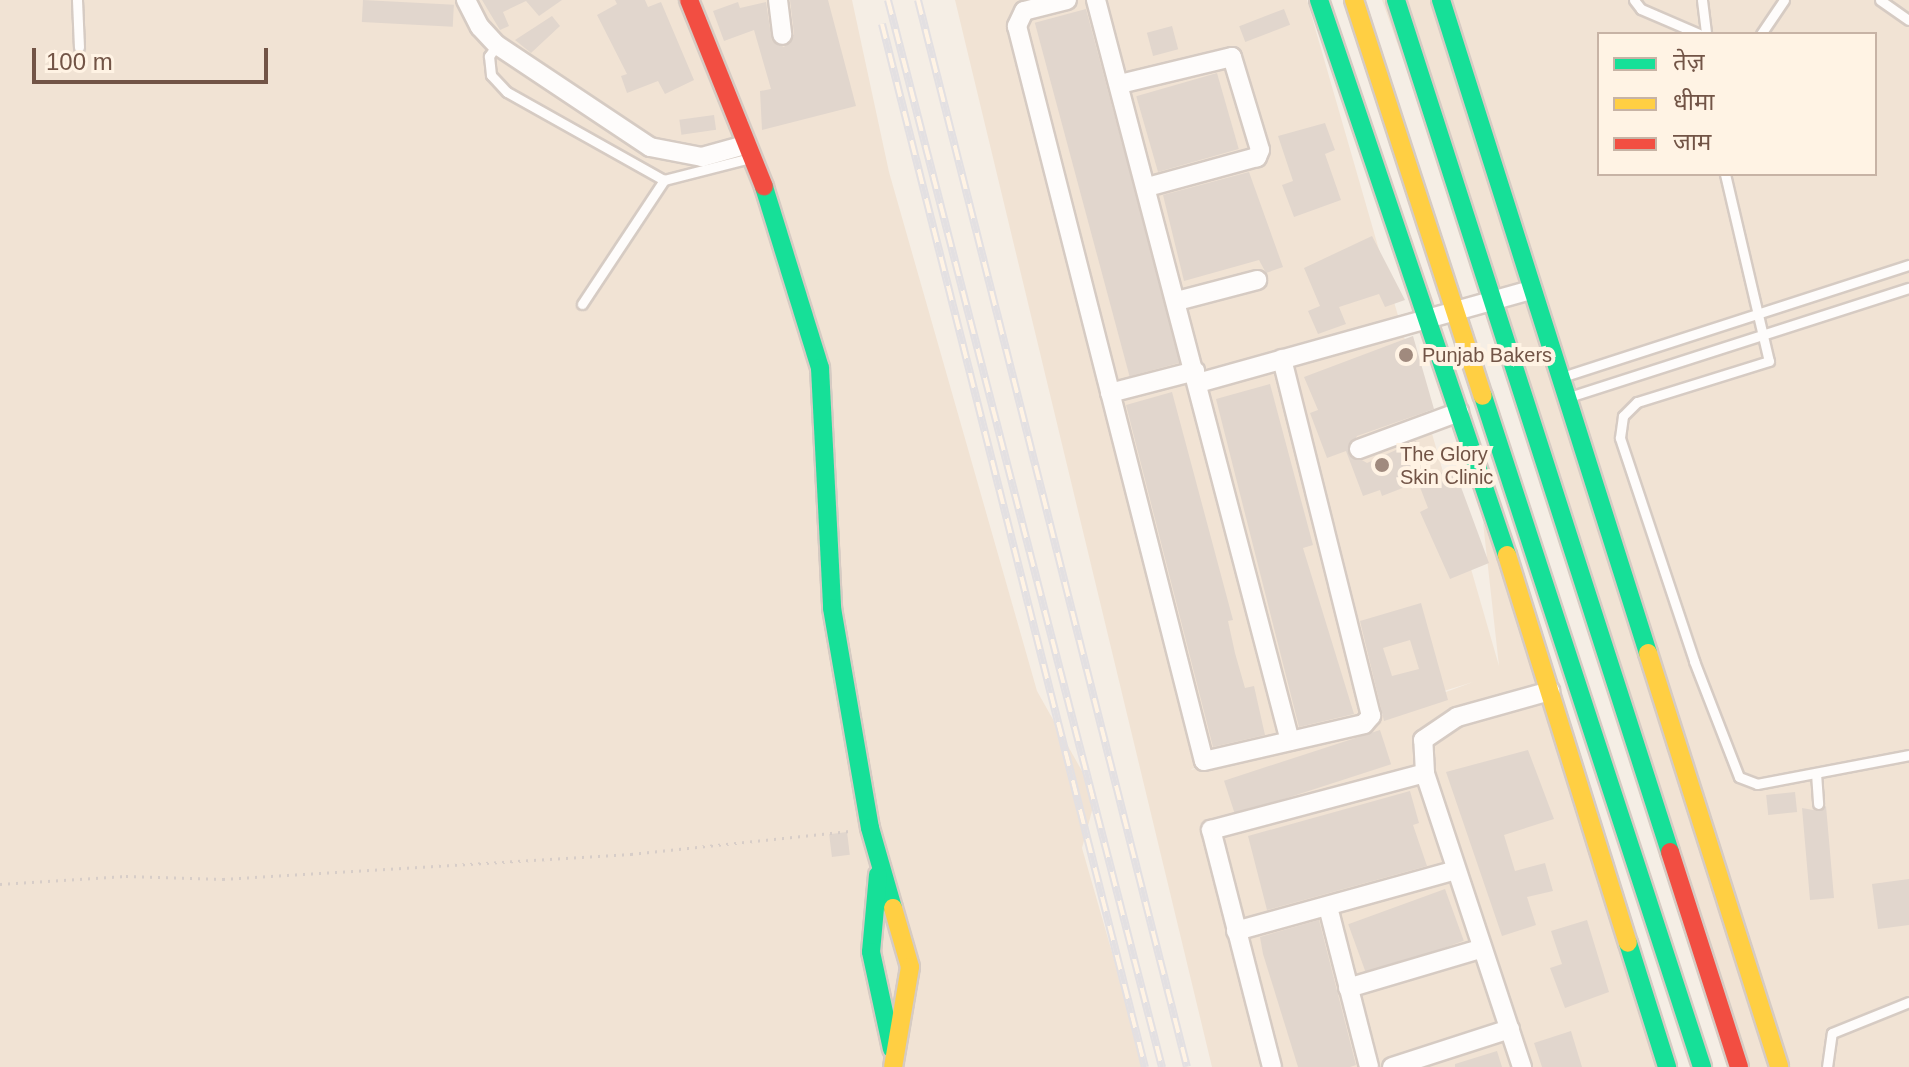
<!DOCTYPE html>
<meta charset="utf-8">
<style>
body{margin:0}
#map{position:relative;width:1909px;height:1067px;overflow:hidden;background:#f5eee5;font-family:Arial,"Noto Sans Devanagari",sans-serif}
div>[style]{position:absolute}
.residential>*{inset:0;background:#f1e3d4}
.building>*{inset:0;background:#e1d6cd;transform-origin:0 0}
.path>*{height:3px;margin-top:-1.5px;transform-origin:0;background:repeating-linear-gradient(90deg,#d7cdc8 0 2px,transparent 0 8px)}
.roads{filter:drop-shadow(2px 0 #d6cbc3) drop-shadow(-2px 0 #d6cbc3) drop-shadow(0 2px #d6cbc3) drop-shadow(0 -2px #d6cbc3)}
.lane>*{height:9px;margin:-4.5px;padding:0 4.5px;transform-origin:4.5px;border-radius:4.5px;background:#fefcfb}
.street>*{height:18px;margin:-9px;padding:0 9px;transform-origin:9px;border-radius:9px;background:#fefcfb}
.fast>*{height:18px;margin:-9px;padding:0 9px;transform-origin:9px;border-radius:9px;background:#16e098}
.slow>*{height:18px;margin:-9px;padding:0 9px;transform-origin:9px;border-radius:9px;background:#ffcf43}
.jam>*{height:18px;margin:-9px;padding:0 9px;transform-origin:9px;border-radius:9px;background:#f24e42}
.rail>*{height:8px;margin-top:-4px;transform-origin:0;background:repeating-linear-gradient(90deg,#fff3e4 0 15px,#e3e0e2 0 30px);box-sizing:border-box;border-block:2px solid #e3e0e2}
.dots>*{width:22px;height:22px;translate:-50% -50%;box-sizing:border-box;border:4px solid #fff3e4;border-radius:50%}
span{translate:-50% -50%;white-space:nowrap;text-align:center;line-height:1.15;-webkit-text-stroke:8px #fff3e4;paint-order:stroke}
.poi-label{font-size:20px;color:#725446}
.left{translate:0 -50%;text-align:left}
.legend{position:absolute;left:1597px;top:32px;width:280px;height:144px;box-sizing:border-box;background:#fff3e4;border:2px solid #c7b3a5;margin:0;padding:10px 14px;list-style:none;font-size:24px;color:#725446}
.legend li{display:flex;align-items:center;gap:16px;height:40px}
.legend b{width:40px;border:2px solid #c7b3a5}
.scale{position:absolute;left:32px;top:48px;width:236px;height:36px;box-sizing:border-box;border:4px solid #725446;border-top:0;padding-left:10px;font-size:24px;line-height:28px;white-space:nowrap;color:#725446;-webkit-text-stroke:6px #fff3e4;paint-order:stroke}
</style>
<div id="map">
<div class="residential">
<i style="clip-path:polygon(0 0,852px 0,889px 172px,1037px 691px,1096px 796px,1082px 848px,1145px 1067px,0 1067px)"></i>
<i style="clip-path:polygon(evenodd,955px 0,1307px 0,1499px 666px,1483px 522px,1548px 690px,1668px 1067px,1212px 1067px,955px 0,1473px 682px,1367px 721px,1191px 770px,1192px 769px,1473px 682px)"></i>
<i style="clip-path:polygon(evenodd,1382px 0,1909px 0,1909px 1067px,1747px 1067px,1611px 649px,1382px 0,1599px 34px,1875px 34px,1875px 174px,1599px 174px,1599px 34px)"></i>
</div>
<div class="building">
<i style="left:363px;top:0;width:91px;height:22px;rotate:3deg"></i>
<i style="clip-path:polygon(482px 0,562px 0,539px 16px,526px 1px,503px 12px,509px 26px,500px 30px)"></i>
<i style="clip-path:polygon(615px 0,645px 0,648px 7px,661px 2px,694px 80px,665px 94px,658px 81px,627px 93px,621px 76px,627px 74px,597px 15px,617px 4px)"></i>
<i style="clip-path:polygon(790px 0,828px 0,856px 106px,762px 130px,760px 91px,771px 89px,754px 30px,724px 41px,713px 11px,738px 2px,740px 8px,766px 2px,772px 41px,784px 47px,794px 34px)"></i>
<i style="left:1086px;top:9px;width:366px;height:53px;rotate:75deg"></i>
<i style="left:1284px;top:9px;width:17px;height:48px;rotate:69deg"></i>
<i style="clip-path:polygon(552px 16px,560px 26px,531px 53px,515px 40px)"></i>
<i style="left:1172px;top:26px;width:24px;height:26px;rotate:75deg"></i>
<i style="left:1217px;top:73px;width:79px;height:84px;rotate:74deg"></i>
<i style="left:714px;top:115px;width:15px;height:35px;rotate:82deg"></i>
<i style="clip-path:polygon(1325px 123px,1335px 150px,1325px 154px,1341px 200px,1294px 217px,1282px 185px,1293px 181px,1278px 136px)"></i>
<i style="clip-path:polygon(1249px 172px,1283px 267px,1266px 273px,1259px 260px,1184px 281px,1163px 195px)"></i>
<i style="clip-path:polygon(1372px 236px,1405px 300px,1385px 307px,1379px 294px,1339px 307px,1346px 324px,1318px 334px,1308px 311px,1320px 306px,1304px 268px)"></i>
<i style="clip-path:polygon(1413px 336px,1434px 409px,1357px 436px,1348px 452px,1367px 463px,1416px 441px,1430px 477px,1454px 468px,1489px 563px,1450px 579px,1420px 512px,1428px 508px,1418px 482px,1382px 496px,1380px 490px,1363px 496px,1346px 451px,1327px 458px,1310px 413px,1318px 410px,1304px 377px)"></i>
<i style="clip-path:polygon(1270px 384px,1313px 545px,1303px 548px,1354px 714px,1299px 727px,1216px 399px)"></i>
<i style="clip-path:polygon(1172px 392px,1233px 620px,1228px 621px,1235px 653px,1245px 688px,1254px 686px,1265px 735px,1213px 747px,1126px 405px)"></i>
<i style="clip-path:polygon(evenodd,1421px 603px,1448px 700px,1384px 721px,1360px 621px,1421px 603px,1410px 640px,1419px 669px,1392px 676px,1383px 648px,1410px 640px)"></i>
<i style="left:1380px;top:730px;width:36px;height:164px;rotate:72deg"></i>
<i style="clip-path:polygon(1528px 750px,1554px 819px,1504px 835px,1515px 871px,1545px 863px,1553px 891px,1527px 897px,1536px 925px,1502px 936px,1446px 772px)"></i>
<i style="clip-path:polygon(1410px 791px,1419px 823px,1413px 825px,1427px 866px,1267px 910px,1248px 836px)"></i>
<i style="left:1795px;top:792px;width:20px;height:29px;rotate:84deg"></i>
<i style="clip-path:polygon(1826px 806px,1834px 898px,1810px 900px,1802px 808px,1819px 811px)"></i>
<i style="left:847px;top:832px;width:23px;height:18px;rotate:83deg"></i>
<i style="clip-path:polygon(1909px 879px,1909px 925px,1878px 929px,1872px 884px)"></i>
<i style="left:1445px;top:889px;width:55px;height:103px;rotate:70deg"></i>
<i style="clip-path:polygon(1319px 920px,1356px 1065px,1350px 1067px,1298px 1067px,1263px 954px,1260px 937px)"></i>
<i style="clip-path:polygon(1587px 920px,1609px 992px,1565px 1008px,1550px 968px,1562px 964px,1551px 931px)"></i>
<i style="clip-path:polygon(1571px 1031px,1582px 1067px,1542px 1067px,1534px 1043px)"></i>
<i style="clip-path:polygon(1497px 1051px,1502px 1067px,1455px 1067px,1455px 1064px)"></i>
</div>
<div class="path">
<i style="left:0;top:884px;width:126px;rotate:-3.6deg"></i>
<i style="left:126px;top:876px;width:97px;rotate:1.8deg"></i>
<i style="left:223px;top:879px;width:409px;rotate:-3.5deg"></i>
<i style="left:631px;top:854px;width:220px;rotate:-6deg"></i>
</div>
<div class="roads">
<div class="lane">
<i style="left:77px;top:0;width:47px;rotate:87.6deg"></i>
<i style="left:1634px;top:0;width:11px;rotate:52deg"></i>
<i style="left:1641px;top:9px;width:63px;rotate:23.3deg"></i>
<i style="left:1702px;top:0;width:34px;rotate:83deg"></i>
<i style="left:1880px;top:0;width:35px;rotate:35deg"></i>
<i style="left:1761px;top:34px;width:41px;rotate:-55.9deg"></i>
<i style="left:497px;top:45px;width:14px;rotate:126deg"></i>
<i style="left:489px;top:56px;width:19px;rotate:84deg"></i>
<i style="left:491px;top:75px;width:23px;rotate:47deg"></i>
<i style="left:507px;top:92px;width:180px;rotate:29.3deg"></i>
<i style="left:1725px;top:174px;width:192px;rotate:76.8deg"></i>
<i style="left:1769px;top:361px;width:138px;rotate:162.7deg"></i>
<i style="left:1637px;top:402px;width:20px;rotate:135deg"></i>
<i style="left:1623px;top:416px;width:22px;rotate:98deg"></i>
<i style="left:1620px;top:438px;width:235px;rotate:71.6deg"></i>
<i style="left:1694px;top:661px;width:124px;rotate:68.8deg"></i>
<i style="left:1739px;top:777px;width:19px;rotate:21deg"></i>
<i style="left:1757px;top:784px;width:155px;rotate:-10.8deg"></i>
<i style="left:582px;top:304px;width:149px;rotate:-56.5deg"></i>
<i style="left:664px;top:180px;width:89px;rotate:-14.3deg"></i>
<i style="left:1562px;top:377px;width:365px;rotate:-17.9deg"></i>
<i style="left:1569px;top:397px;width:357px;rotate:-17.8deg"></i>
<i style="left:1816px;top:773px;width:31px;rotate:86deg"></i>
<i style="left:1827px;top:1067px;width:34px;rotate:-82deg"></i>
<i style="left:1832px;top:1033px;width:83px;rotate:-21.9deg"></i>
</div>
<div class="street">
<i style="left:466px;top:0;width:30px;rotate:63deg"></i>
<i style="left:480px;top:27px;width:25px;rotate:47deg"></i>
<i style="left:497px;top:45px;width:184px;rotate:33.7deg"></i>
<i style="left:650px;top:147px;width:53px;rotate:10.9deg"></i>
<i style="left:702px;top:157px;width:45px;rotate:-15.6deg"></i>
<i style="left:778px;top:0;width:35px;rotate:83deg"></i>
<i style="left:1067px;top:0;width:44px;rotate:165.7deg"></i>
<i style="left:1024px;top:11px;width:17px;rotate:115deg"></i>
<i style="left:1017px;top:26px;width:758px;rotate:75.73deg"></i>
<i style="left:1204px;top:761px;width:164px;rotate:-13deg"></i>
<i style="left:1364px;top:724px;width:11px;rotate:-49deg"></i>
<i style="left:1371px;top:716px;width:368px;rotate:-104deg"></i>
<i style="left:1096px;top:0;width:766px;rotate:75.33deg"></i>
<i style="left:1120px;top:84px;width:115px;rotate:-13.6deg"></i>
<i style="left:1232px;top:57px;width:97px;rotate:73.2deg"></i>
<i style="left:1260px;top:150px;width:8px;rotate:113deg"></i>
<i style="left:1257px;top:157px;width:114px;rotate:164.7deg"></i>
<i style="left:1177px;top:301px;width:83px;rotate:-14.7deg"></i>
<i style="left:1198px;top:383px;width:346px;rotate:-15.6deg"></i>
<i style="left:1110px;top:393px;width:88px;rotate:-14.5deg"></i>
<i style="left:1359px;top:449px;width:107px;rotate:-20.3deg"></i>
<i style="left:1328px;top:907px;width:165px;rotate:75.6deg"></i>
<i style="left:1236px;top:931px;width:228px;rotate:-15.5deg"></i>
<i style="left:1348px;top:988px;width:138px;rotate:-16.5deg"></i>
<i style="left:1272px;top:1067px;width:245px;rotate:-104.4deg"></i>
<i style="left:1211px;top:830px;width:221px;rotate:-14.9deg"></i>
<i style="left:1392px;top:1067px;width:124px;rotate:-17.9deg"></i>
<i style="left:1522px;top:1067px;width:310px;rotate:-108.3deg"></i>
<i style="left:1425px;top:773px;width:33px;rotate:-93deg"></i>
<i style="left:1423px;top:740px;width:41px;rotate:-34.1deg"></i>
<i style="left:1457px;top:717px;width:97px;rotate:-15.6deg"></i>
</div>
<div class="fast">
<i style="left:1319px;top:0;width:586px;rotate:71.29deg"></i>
<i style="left:1396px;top:0;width:895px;rotate:72.17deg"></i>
<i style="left:1441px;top:0;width:685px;rotate:72.41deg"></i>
<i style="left:764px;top:187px;width:189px;rotate:72.8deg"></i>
<i style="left:820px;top:368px;width:240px;rotate:87.1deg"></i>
<i style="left:832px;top:608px;width:223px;rotate:80.2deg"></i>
<i style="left:870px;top:828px;width:83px;rotate:74deg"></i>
<i style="left:1483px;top:396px;width:706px;rotate:71.92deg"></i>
<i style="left:878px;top:875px;width:77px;rotate:95.2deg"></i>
<i style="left:871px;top:952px;width:99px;rotate:77.8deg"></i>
<i style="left:1628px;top:943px;width:130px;rotate:72.5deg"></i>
</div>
<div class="slow">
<i style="left:1354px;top:0;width:416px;rotate:72deg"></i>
<i style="left:1507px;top:555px;width:406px;rotate:72.7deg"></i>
<i style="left:1648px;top:653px;width:434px;rotate:72.4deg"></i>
<i style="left:893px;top:908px;width:61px;rotate:73.9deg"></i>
<i style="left:910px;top:967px;width:101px;rotate:99.6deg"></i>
</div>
<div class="jam">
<i style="left:689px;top:0;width:201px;rotate:68.1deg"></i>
<i style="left:1670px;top:852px;width:226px;rotate:72.2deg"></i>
</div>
</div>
<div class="rail">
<i style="left:888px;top:0;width:1102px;rotate:75.6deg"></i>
<i style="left:918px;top:0;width:1100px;rotate:75.85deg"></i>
<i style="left:882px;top:24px;width:1076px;rotate:75.85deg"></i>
</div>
<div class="dots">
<i style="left:1406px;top:355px;background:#a08a7e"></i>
<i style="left:1382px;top:465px;background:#a08a7e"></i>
</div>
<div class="poi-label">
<span class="left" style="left:1422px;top:355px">Punjab Bakers</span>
<span class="left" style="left:1400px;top:466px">The Glory<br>Skin Clinic</span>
</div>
<ul class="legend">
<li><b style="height:10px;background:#16e098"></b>तेज़</li>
<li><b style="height:10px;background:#ffcf43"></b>धीमा</li>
<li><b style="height:10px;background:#f24e42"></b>जाम</li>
</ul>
<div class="scale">100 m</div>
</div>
